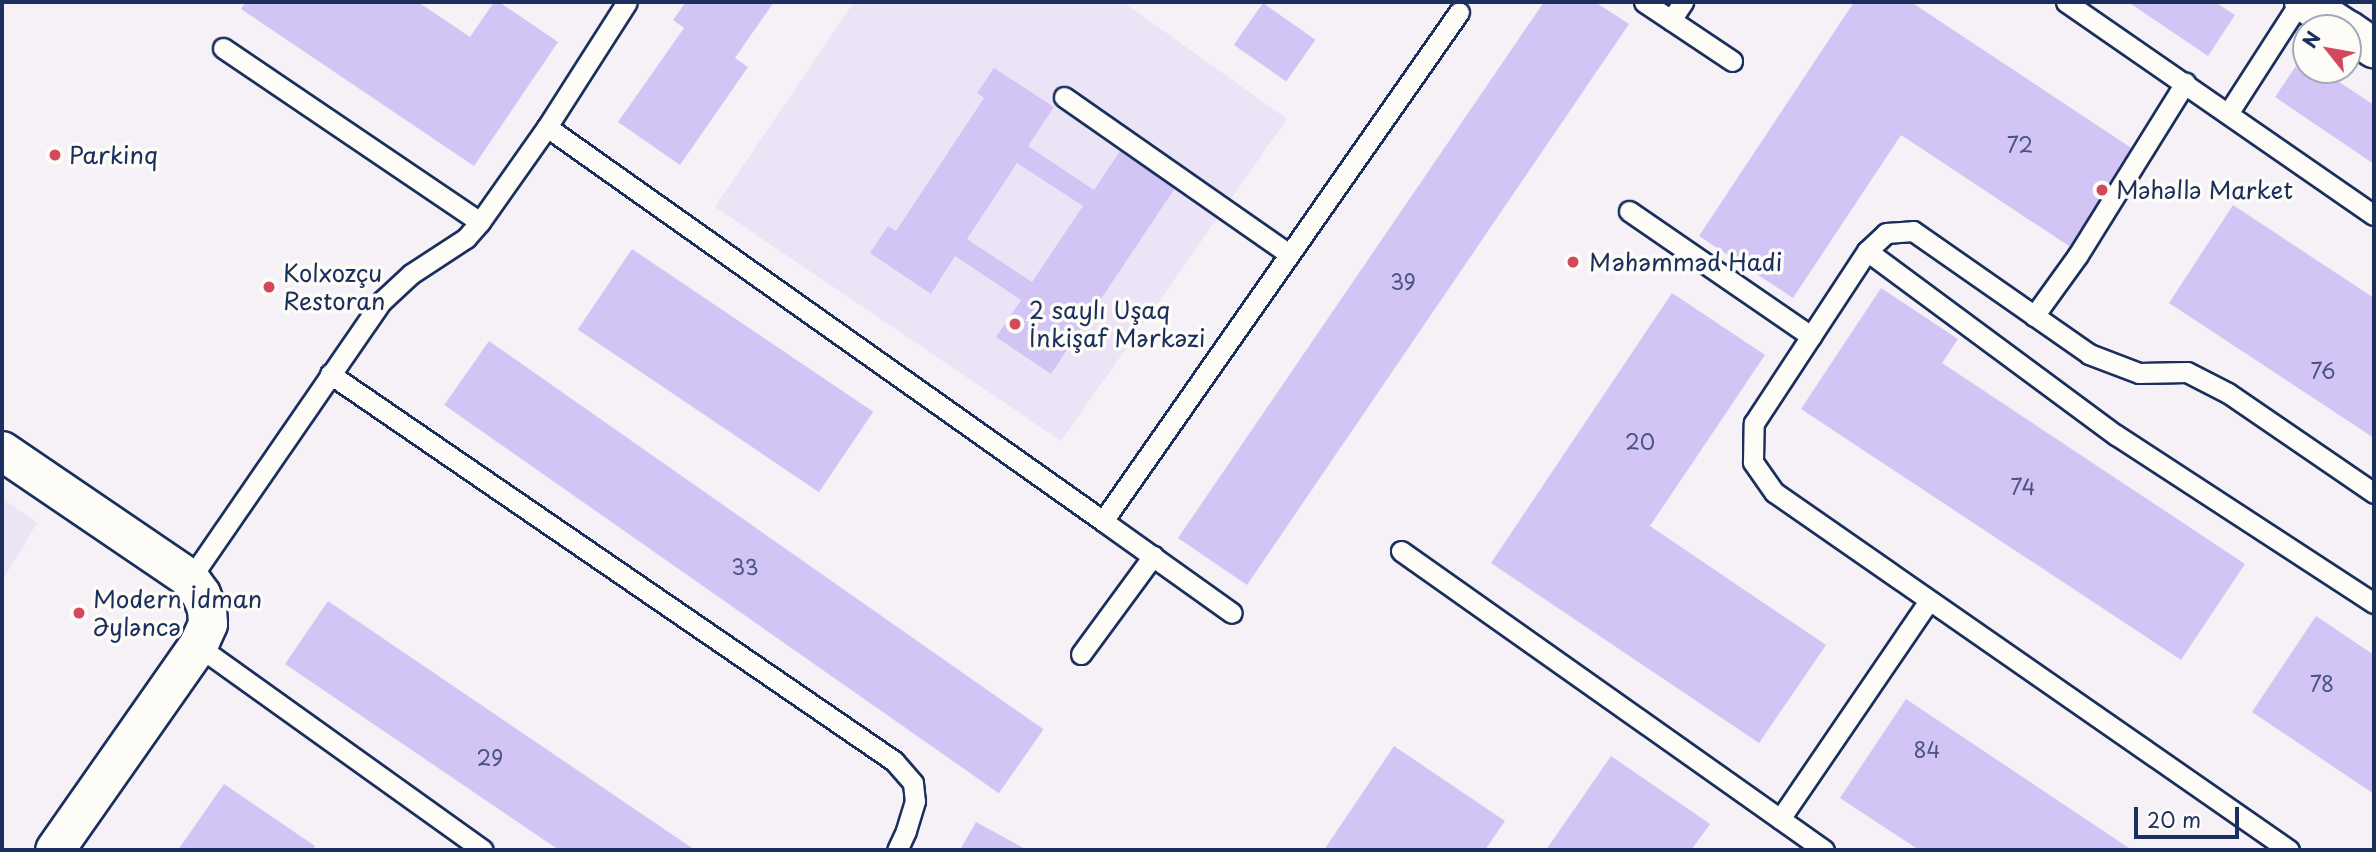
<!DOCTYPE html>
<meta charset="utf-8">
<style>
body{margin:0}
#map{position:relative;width:2376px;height:852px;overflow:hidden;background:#f5f1f7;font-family:"Playpen Sans",sans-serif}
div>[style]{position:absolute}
.built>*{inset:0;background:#ebe4f7}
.building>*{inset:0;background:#d3c4f6;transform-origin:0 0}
.roads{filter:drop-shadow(2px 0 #1b2f5e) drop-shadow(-2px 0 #1b2f5e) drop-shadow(0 2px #1b2f5e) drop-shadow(0 -2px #1b2f5e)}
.service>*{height:19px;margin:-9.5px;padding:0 9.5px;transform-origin:9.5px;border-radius:9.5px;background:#fdfcf7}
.minor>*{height:38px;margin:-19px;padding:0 19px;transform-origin:19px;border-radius:19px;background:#fdfcf7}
.tertiary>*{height:38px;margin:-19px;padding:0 19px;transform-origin:19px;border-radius:19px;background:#fdfcf7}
.dots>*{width:19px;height:19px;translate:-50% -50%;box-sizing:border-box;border:4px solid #fdfcf7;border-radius:50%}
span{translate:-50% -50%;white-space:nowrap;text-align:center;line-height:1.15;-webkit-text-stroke:7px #fdfcf7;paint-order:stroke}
.number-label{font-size:21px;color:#495484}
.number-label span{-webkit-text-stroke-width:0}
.poi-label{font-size:24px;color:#1b2f5e}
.left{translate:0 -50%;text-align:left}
.frame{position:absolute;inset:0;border:4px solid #1b2f5e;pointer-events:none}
.north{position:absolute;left:2292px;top:14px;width:70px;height:70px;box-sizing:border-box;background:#fdfcf7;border:2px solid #a3aaba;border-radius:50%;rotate:301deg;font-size:19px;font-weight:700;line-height:28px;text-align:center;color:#1b2f5e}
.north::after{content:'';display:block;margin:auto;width:24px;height:32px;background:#d1495b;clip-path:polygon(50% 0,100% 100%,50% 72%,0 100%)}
.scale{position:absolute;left:2134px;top:807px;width:105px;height:32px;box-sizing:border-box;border:4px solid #1b2f5e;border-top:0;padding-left:9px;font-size:21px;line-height:24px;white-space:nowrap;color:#1b2f5e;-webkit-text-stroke:5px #fdfcf7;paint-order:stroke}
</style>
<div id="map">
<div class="built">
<i style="clip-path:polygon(854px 2px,1123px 2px,1287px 119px,1061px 441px,715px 207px)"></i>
<i style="clip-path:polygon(2px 498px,37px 523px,2px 581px)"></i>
</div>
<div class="building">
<i style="clip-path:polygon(246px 2px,418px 2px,470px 37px,494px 2px,499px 2px,558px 42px,474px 166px,241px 9px)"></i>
<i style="clip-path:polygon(686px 2px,774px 2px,735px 58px,748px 67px,680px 165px,618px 122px,684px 28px,673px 20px)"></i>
<i style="clip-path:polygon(1544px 2px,1595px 2px,1629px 24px,1247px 585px,1178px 538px)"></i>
<i style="clip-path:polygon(1854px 2px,1911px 2px,2139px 153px,2075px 250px,1901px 135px,1793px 298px,1699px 236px)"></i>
<i style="clip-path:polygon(2128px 2px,2215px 2px,2235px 15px,2208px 56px)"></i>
<i style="left:1263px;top:3px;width:64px;height:51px;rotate:35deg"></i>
<i style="clip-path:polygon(2302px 57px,2306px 60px,2306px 70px,2321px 70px,2374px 105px,2374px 164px,2275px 97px)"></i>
<i style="clip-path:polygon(evenodd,994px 68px,1054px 107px,1028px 146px,1094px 190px,1120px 151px,1175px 188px,1051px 374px,996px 337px,1021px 300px,955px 256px,931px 294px,870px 253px,888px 226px,896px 231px,984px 98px,977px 93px,994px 68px,1017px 163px,1083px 206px,1032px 282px,967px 239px,1017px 163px)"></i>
<i style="clip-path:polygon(2233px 205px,2374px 298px,2374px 438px,2169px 303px)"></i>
<i style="left:632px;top:249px;width:291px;height:97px;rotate:34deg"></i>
<i style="clip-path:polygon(1881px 288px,1958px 339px,1942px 363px,2245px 564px,2181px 660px,1801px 409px)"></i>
<i style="clip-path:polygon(1672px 293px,1765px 355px,1650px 526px,1826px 645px,1759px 743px,1491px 563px)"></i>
<i style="left:489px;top:341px;width:677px;height:78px;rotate:35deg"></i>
<i style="clip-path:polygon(328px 601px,695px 850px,559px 850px,285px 664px)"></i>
<i style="clip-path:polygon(2316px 616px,2374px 655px,2374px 794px,2252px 712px)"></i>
<i style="clip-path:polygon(1906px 699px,2132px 850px,1919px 850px,1840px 798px)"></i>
<i style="clip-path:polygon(1394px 746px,1505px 821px,1485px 850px,1324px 850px)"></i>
<i style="clip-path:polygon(1611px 756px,1710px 824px,1691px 850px,1546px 850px)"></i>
<i style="clip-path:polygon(224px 784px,315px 846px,312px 850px,178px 850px)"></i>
<i style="clip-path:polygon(976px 822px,1027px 850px,960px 850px)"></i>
</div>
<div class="roads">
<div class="service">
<i style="left:1644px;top:2px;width:106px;rotate:33.8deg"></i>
<i style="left:2066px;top:2px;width:374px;rotate:34.7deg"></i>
<i style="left:1671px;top:20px;width:22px;rotate:-56deg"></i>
<i style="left:223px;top:48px;width:310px;rotate:34.1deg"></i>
<i style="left:1064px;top:97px;width:274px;rotate:34.9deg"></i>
<i style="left:2229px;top:112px;width:131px;rotate:-57.2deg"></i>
<i style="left:547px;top:127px;width:681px;rotate:35.32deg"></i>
<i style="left:1103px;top:521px;width:621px;rotate:-55.03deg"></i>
<i style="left:1629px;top:211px;width:221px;rotate:34.5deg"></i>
<i style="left:1867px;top:251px;width:310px;rotate:36.5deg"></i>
<i style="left:2116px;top:435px;width:308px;rotate:33.1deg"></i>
<i style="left:2034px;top:316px;width:75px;rotate:-54.2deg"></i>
<i style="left:2078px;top:255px;width:203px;rotate:-58.1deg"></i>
<i style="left:330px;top:374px;width:684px;rotate:34.46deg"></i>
<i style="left:894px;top:761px;width:29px;rotate:49deg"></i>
<i style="left:913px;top:783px;width:18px;rotate:84deg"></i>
<i style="left:915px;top:801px;width:31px;rotate:107deg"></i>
<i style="left:906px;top:831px;width:21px;rotate:115deg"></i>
<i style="left:1103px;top:521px;width:158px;rotate:35.5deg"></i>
<i style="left:1401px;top:551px;width:518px;rotate:35.25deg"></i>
<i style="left:190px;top:579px;width:338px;rotate:-55.4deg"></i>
<i style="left:382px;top:301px;width:40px;rotate:-43deg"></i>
<i style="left:411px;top:274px;width:66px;rotate:-33.2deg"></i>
<i style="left:466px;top:238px;width:21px;rotate:-49deg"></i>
<i style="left:480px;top:222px;width:116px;rotate:-54.8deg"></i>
<i style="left:547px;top:127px;width:148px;rotate:-57.4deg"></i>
<i style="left:198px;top:646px;width:350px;rotate:35.6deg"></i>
<i style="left:1081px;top:654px;width:122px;rotate:-53.7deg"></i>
<i style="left:1780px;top:819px;width:263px;rotate:-55.7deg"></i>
<i style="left:2289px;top:850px;width:627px;rotate:-145.2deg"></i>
<i style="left:1774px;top:492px;width:37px;rotate:-125deg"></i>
<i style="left:1753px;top:462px;width:39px;rotate:-89deg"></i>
<i style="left:1754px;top:423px;width:206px;rotate:-56.7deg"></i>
<i style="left:1867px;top:251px;width:26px;rotate:-43deg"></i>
<i style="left:1886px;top:233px;width:27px;rotate:-4deg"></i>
<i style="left:1913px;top:231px;width:215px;rotate:34.9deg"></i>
<i style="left:2089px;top:354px;width:53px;rotate:20.8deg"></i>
<i style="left:2139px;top:373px;width:48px;rotate:-1.2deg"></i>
<i style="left:2187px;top:372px;width:46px;rotate:27.1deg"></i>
<i style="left:2228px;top:393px;width:177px;rotate:34.4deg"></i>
</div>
<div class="minor">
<i style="left:2px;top:451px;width:227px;rotate:34.2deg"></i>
<i style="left:190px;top:579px;width:19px;rotate:54deg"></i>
<i style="left:201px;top:594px;width:16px;rotate:68deg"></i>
<i style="left:207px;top:609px;width:15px;rotate:86deg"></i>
<i style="left:208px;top:624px;width:24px;rotate:114deg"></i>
<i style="left:198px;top:646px;width:249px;rotate:125deg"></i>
</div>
<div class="tertiary">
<i style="left:2304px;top:2px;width:48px;rotate:33deg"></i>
<i style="left:2348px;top:30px;width:32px;rotate:35deg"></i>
</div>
</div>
<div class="dots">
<i style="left:55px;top:155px;background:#d1495b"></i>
<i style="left:2102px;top:190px;background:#d1495b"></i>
<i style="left:1573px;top:262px;background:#d1495b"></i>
<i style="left:269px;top:287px;background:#d1495b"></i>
<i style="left:1015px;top:324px;background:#d1495b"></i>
<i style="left:79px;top:613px;background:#d1495b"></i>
</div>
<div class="number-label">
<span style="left:2020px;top:144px">72</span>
<span style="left:1403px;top:281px">39</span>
<span style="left:2323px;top:370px">76</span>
<span style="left:1640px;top:441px">20</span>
<span style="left:2023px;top:486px">74</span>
<span style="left:745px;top:566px">33</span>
<span style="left:2322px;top:683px">78</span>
<span style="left:1927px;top:749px">84</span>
<span style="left:490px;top:757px">29</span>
</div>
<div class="poi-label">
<span class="left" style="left:69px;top:155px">Parkinq</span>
<span class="left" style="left:2116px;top:190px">Mәhәllә Market</span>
<span class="left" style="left:1589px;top:262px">Məhəmməd Hadi</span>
<span class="left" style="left:283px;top:287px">Kolxozçu<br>Restoran</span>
<span class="left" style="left:1029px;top:324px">2 saylı Uşaq<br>İnkişaf Mərkəzi</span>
<span class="left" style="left:93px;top:613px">Modern İdman<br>Əyləncə</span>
</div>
<div class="frame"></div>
<div class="north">N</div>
<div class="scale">20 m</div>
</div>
